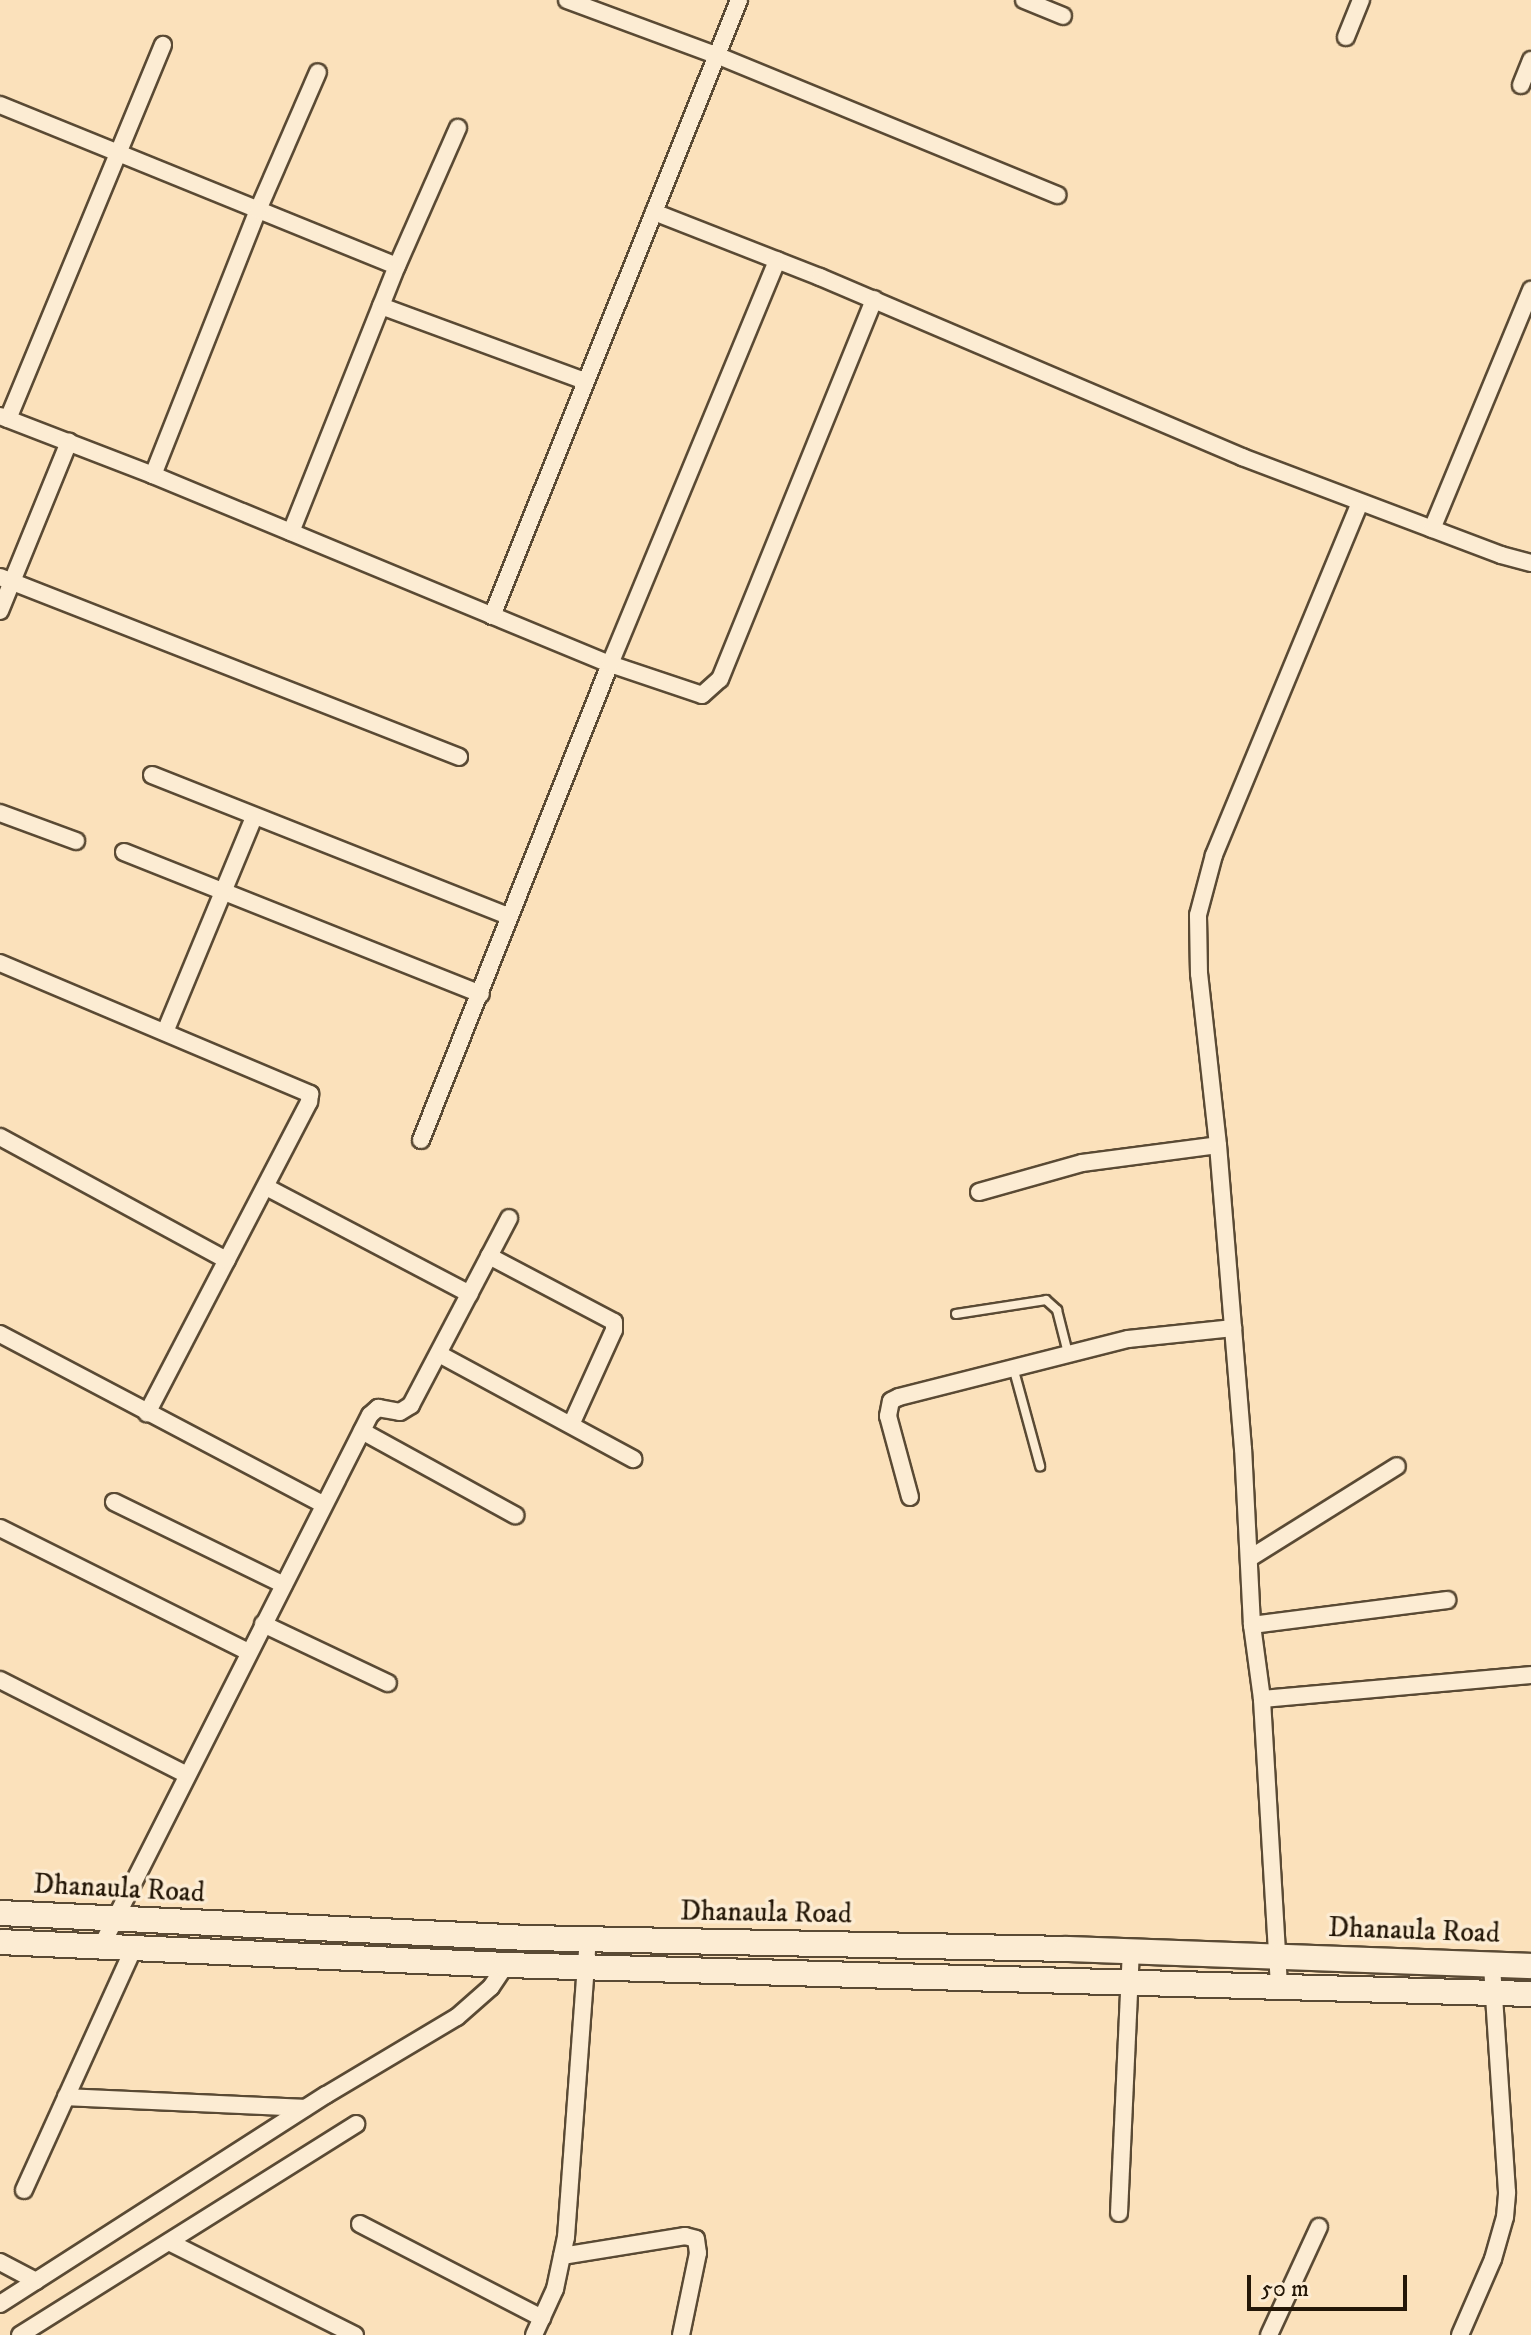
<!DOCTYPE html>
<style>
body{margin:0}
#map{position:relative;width:1531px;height:2335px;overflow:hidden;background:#fbe1bb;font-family:"IM FELL DW Pica",serif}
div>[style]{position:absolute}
.roads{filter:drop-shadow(2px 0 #5a4a34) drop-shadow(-2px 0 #5a4a34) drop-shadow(0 2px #5a4a34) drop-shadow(0 -2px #5a4a34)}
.lane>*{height:8px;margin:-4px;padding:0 4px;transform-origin:4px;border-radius:4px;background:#fcecd3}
.street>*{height:16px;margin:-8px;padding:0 8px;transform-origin:8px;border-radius:8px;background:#fcecd3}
.secondary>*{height:24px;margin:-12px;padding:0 12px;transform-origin:12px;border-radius:12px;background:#fcecd3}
span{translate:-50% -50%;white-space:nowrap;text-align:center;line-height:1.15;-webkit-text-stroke:7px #fcecd3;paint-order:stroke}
.street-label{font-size:28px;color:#241707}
.scale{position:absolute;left:1247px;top:2275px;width:160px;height:36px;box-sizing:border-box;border:4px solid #241707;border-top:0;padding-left:10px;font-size:24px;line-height:28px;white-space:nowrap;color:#241707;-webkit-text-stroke:6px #fcecd3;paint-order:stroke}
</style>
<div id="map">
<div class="roads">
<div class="lane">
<i style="left:956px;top:1314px;width:91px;rotate:-8.8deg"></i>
<i style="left:1046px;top:1300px;width:15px;rotate:42deg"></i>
<i style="left:1057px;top:1310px;width:44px;rotate:75.7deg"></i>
<i style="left:1013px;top:1367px;width:103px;rotate:74.7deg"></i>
</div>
<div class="street">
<i style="left:567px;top:0;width:159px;rotate:20.3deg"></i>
<i style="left:716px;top:55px;width:369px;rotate:22.3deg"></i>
<i style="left:1024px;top:0;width:42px;rotate:22.3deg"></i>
<i style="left:1346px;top:37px;width:40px;rotate:-68deg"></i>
<i style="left:1521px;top:85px;width:27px;rotate:-68deg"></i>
<i style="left:0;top:105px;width:428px;rotate:22.1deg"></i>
<i style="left:654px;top:212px;width:178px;rotate:21.4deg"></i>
<i style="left:820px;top:277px;width:459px;rotate:23.1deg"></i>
<i style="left:1242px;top:457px;width:277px;rotate:20.7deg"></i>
<i style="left:1501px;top:555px;width:31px;rotate:15deg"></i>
<i style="left:381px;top:306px;width:217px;rotate:20.2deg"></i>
<i style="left:0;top:416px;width:164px;rotate:21.1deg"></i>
<i style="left:153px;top:475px;width:495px;rotate:22.5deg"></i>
<i style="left:610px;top:664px;width:97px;rotate:18.6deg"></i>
<i style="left:702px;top:695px;width:24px;rotate:-42deg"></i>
<i style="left:720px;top:679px;width:410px;rotate:-67.9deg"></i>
<i style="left:8px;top:419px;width:405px;rotate:-67.5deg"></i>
<i style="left:153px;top:475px;width:285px;rotate:-68.4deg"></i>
<i style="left:258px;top:210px;width:150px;rotate:-66.5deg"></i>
<i style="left:1432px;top:529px;width:259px;rotate:-67.5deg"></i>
<i style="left:291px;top:532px;width:286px;rotate:-68.3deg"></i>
<i style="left:397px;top:266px;width:151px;rotate:-66.2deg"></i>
<i style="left:0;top:577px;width:493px;rotate:21.4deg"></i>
<i style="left:0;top:611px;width:183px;rotate:-67.8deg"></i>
<i style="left:492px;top:616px;width:664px;rotate:-68.15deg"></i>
<i style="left:152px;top:775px;width:384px;rotate:21.6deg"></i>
<i style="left:0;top:813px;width:81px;rotate:20.2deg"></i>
<i style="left:124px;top:852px;width:384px;rotate:21.7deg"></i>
<i style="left:0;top:963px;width:337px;rotate:22.9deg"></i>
<i style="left:310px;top:1094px;width:8px;rotate:97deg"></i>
<i style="left:309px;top:1102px;width:351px;rotate:117.5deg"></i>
<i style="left:165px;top:1032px;width:233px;rotate:-67.5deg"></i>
<i style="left:0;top:1137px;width:258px;rotate:28.5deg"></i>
<i style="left:421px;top:1140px;width:512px;rotate:-68.34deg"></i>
<i style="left:610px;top:664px;width:437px;rotate:-67.5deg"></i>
<i style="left:266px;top:1187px;width:230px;rotate:27.7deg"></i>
<i style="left:979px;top:1192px;width:107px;rotate:-15.7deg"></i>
<i style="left:1082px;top:1163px;width:137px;rotate:-7.5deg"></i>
<i style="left:489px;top:1256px;width:141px;rotate:27.8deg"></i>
<i style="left:614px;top:1322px;width:8px;rotate:90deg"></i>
<i style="left:614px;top:1330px;width:104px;rotate:114.4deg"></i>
<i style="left:0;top:1334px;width:366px;rotate:27.8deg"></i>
<i style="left:439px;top:1354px;width:221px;rotate:28.4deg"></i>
<i style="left:362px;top:1431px;width:175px;rotate:28.8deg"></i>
<i style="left:910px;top:1497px;width:84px;rotate:-105.2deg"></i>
<i style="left:888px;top:1416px;width:15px;rotate:-79deg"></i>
<i style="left:891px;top:1401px;width:9px;rotate:-27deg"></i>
<i style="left:899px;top:1397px;width:236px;rotate:-14.2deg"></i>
<i style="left:1128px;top:1339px;width:106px;rotate:-6deg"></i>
<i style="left:114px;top:1502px;width:189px;rotate:26deg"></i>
<i style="left:0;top:1528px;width:278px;rotate:26.5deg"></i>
<i style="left:1250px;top:1558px;width:173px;rotate:-32deg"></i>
<i style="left:263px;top:1624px;width:138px;rotate:25.3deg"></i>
<i style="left:1252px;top:1625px;width:197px;rotate:-7.3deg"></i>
<i style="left:0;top:1680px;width:210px;rotate:26.9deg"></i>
<i style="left:1262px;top:1699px;width:270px;rotate:-5.1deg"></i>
<i style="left:101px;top:1947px;width:596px;rotate:-63.18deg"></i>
<i style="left:370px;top:1415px;width:11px;rotate:-41deg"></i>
<i style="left:378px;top:1408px;width:22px;rotate:10deg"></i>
<i style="left:400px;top:1412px;width:13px;rotate:-32deg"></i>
<i style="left:411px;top:1405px;width:211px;rotate:-62.3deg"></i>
<i style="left:1279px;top:1986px;width:288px;rotate:-93.4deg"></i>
<i style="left:1262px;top:1699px;width:75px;rotate:-97.7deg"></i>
<i style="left:1252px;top:1625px;width:176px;rotate:-92.9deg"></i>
<i style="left:1243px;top:1449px;width:305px;rotate:-94.7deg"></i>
<i style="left:1218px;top:1145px;width:172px;rotate:-96.3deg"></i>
<i style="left:1199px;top:974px;width:59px;rotate:-91deg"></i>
<i style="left:1198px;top:915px;width:62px;rotate:-75.1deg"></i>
<i style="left:1214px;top:855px;width:381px;rotate:-67.5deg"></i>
<i style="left:66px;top:2097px;width:239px;rotate:2.6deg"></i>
<i style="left:24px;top:2190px;width:266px;rotate:-65.6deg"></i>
<i style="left:1119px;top:2213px;width:262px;rotate:-87.4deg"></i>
<i style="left:360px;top:2224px;width:205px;rotate:27.3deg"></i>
<i style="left:169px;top:2242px;width:208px;rotate:26.6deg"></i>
<i style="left:562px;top:2256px;width:125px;rotate:-9.2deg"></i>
<i style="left:685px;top:2236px;width:11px;rotate:15deg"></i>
<i style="left:696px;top:2239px;width:14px;rotate:82deg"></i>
<i style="left:698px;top:2253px;width:84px;rotate:101.7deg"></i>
<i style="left:0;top:2262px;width:41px;rotate:27.8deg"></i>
<i style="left:0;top:2304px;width:387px;rotate:-32.7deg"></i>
<i style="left:326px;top:2095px;width:152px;rotate:-30.8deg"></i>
<i style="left:457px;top:2017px;width:45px;rotate:-41.4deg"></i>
<i style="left:491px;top:1987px;width:27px;rotate:-56deg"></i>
<i style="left:20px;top:2335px;width:397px;rotate:-32.1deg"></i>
<i style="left:534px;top:2335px;width:51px;rotate:-65.5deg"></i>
<i style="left:555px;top:2289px;width:53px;rotate:-78.1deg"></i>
<i style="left:566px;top:2237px;width:299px;rotate:-85.8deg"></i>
<i style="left:1269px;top:2335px;width:119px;rotate:-65.2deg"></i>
<i style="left:1460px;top:2335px;width:83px;rotate:-66.5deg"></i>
<i style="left:1493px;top:2259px;width:44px;rotate:-74.1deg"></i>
<i style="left:1505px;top:2217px;width:25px;rotate:-85deg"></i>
<i style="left:1507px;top:2192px;width:228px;rotate:-93.8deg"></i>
</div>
<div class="secondary">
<i style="left:0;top:1913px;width:530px;rotate:2.71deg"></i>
<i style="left:529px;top:1938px;width:538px;rotate:1.17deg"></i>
<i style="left:1067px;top:1949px;width:464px;rotate:2.1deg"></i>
<i style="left:0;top:1942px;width:507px;rotate:2.6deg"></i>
<i style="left:506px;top:1965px;width:1025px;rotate:1.62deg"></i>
</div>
</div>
<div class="street-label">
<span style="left:119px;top:1889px;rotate:3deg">Dhanaula Road</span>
<span style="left:766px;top:1913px;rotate:1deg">Dhanaula Road</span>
<span style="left:1414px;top:1931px;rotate:2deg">Dhanaula Road</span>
</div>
<div class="scale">50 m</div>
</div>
